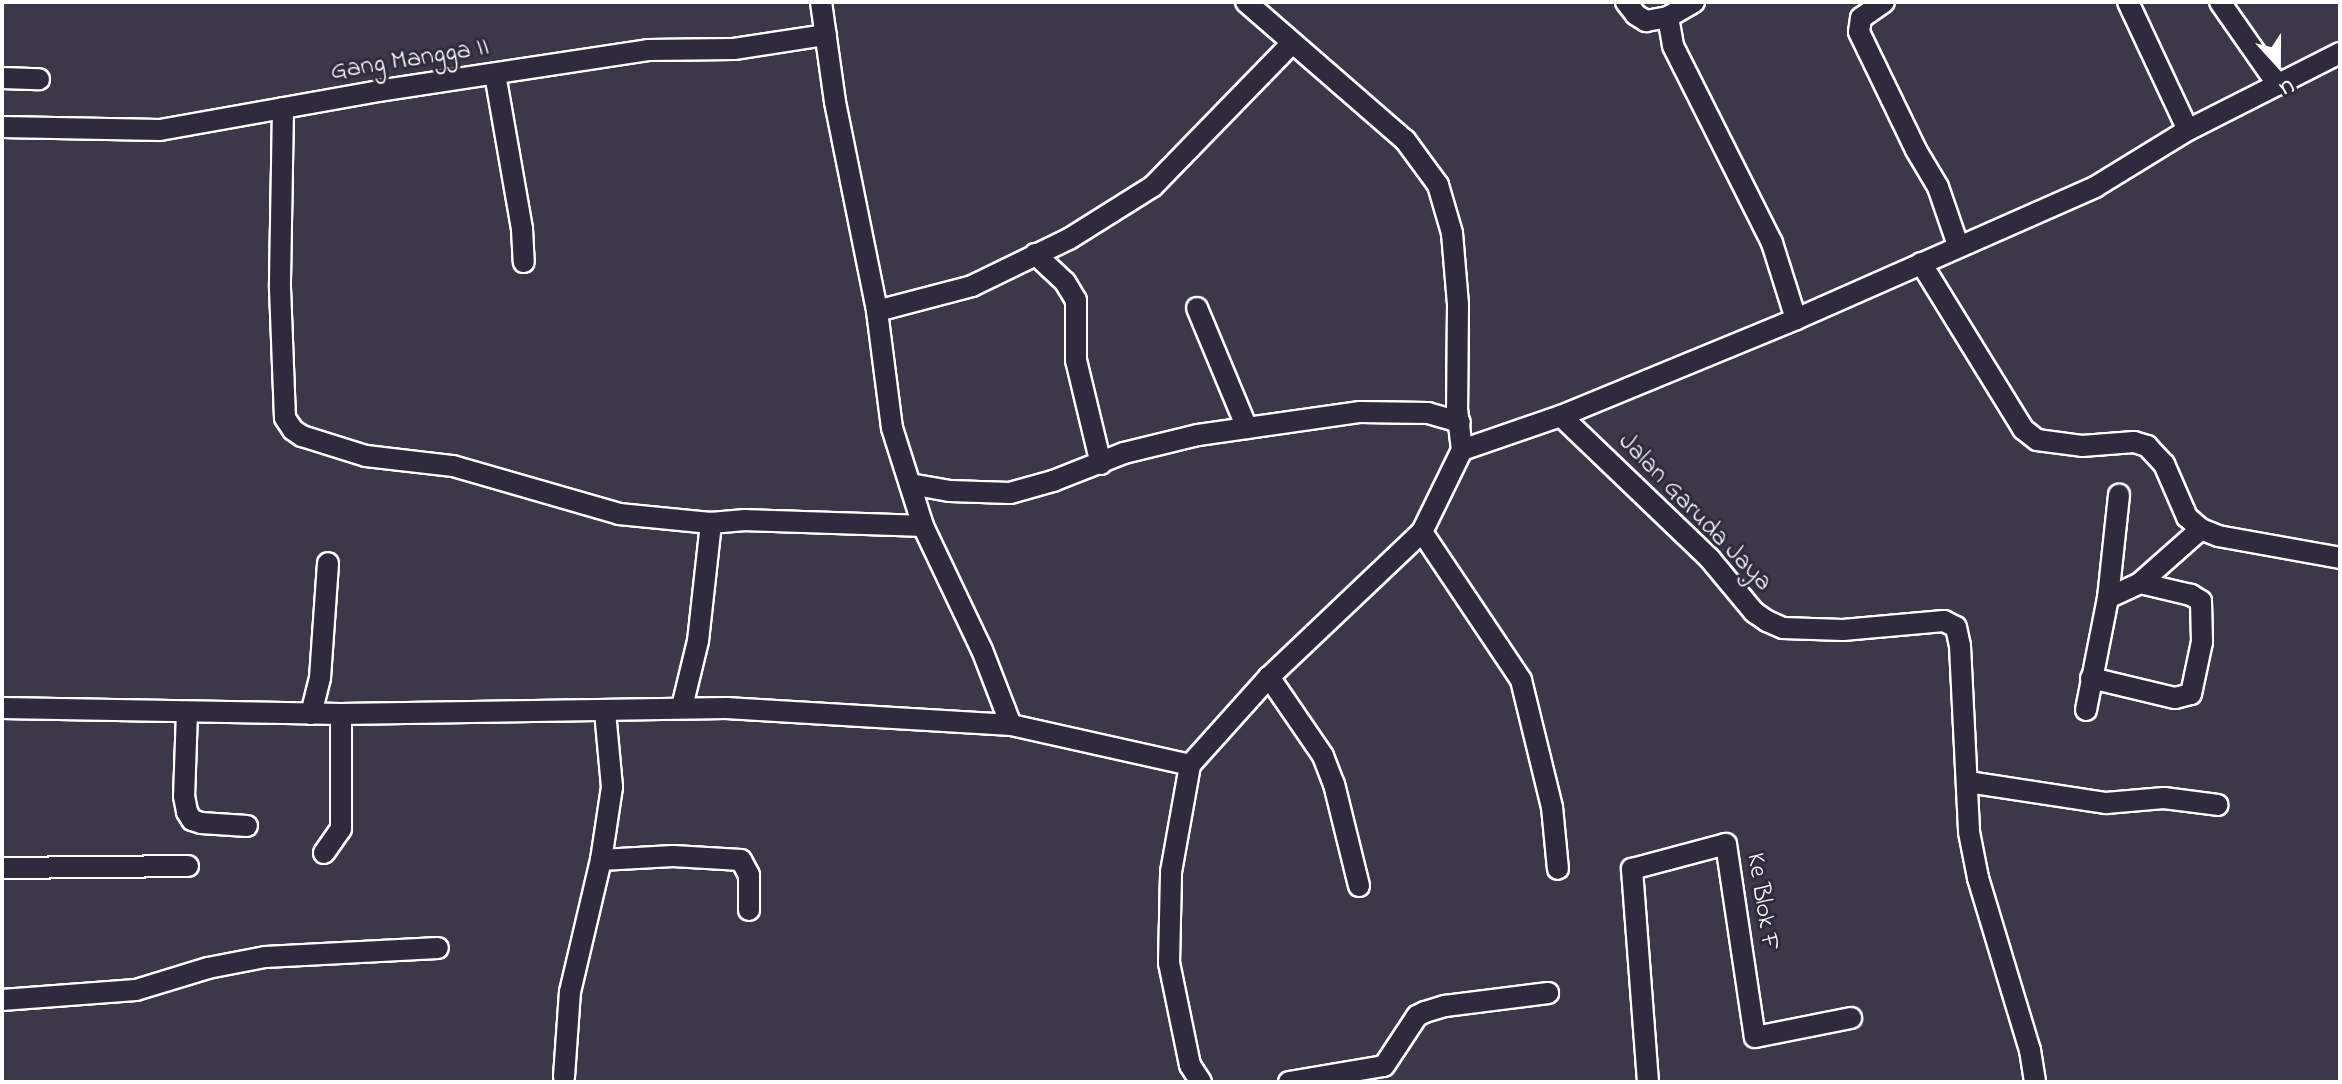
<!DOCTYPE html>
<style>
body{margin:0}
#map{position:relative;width:2342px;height:1084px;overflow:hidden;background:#3c3749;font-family:"Indie Flower",sans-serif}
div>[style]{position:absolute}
.roads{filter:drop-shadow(2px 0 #fff) drop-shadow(-2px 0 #fff) drop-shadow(0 2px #fff) drop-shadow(0 -2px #fff)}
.minor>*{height:20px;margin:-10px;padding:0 10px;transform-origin:10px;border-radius:10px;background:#2f2a3d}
span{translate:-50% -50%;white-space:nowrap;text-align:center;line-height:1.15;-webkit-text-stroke:6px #2f2a3d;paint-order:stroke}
.street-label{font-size:26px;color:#fff}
.frame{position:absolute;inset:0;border:4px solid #fff;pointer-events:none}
.north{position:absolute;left:2238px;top:24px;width:80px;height:80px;-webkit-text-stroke:6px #2f2a3d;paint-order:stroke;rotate:159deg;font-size:22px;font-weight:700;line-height:32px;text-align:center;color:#fff}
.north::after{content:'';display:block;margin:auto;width:28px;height:36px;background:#fff;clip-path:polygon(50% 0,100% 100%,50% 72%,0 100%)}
</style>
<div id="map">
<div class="roads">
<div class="minor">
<i style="left:821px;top:2px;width:101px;rotate:82deg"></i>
<i style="left:835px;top:102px;width:213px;rotate:78.6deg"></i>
<i style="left:877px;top:311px;width:118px;rotate:82.7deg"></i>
<i style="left:892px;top:428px;width:103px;rotate:72.4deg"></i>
<i style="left:923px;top:526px;width:137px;rotate:64.6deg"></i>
<i style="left:982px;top:650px;width:80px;rotate:68.9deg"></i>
<i style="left:1246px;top:2px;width:211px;rotate:41deg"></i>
<i style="left:1405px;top:140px;width:56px;rotate:53.7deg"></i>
<i style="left:1438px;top:185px;width:50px;rotate:73.7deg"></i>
<i style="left:1452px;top:233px;width:71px;rotate:85.2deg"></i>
<i style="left:1458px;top:304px;width:105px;rotate:90.5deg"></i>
<i style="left:1457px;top:409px;width:41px;rotate:83deg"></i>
<i style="left:1462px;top:450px;width:105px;rotate:-19deg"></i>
<i style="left:1561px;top:416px;width:254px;rotate:-22.4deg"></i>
<i style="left:1796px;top:319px;width:327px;rotate:-23.8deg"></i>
<i style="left:2095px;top:187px;width:109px;rotate:-31.5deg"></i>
<i style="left:2188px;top:130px;width:170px;rotate:-26.9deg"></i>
<i style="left:1626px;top:2px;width:16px;rotate:52deg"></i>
<i style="left:1636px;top:15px;width:12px;rotate:31deg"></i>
<i style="left:1646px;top:21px;width:22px;rotate:-10deg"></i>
<i style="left:1694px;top:2px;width:30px;rotate:150deg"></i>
<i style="left:1668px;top:17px;width:29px;rotate:80deg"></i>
<i style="left:1673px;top:46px;width:220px;rotate:63.3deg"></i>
<i style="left:1772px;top:243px;width:80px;rotate:72.5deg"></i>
<i style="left:1884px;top:2px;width:28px;rotate:145deg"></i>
<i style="left:1861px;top:18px;width:14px;rotate:98deg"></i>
<i style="left:1859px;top:32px;width:131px;rotate:64.2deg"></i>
<i style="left:1916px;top:150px;width:43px;rotate:59.3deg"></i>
<i style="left:1938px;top:187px;width:61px;rotate:71deg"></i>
<i style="left:2128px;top:2px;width:141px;rotate:64.9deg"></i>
<i style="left:2220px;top:2px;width:101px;rotate:55.1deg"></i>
<i style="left:495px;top:74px;width:157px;rotate:80.1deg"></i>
<i style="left:522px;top:229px;width:33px;rotate:87deg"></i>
<i style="left:2px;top:78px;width:37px;rotate:2deg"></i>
<i style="left:283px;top:108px;width:180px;rotate:91deg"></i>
<i style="left:280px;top:288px;width:130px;rotate:87.8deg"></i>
<i style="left:285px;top:418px;width:14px;rotate:56deg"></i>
<i style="left:293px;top:430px;width:11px;rotate:34deg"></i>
<i style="left:302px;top:436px;width:67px;rotate:17.4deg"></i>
<i style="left:366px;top:456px;width:88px;rotate:6.6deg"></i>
<i style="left:453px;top:466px;width:173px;rotate:16.1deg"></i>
<i style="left:619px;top:514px;width:92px;rotate:5.6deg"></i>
<i style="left:2px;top:127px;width:158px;rotate:1.1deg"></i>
<i style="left:160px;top:130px;width:221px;rotate:-10.1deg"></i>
<i style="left:378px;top:91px;width:273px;rotate:-8.6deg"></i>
<i style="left:648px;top:50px;width:86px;rotate:-0.7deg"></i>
<i style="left:734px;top:49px;width:93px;rotate:-8.7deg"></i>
<i style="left:1035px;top:254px;width:41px;rotate:43deg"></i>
<i style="left:1065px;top:282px;width:21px;rotate:59deg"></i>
<i style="left:1076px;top:300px;width:60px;rotate:90deg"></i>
<i style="left:1076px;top:360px;width:107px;rotate:76.5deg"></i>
<i style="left:1921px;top:263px;width:195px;rotate:58.4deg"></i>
<i style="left:2023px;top:429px;width:18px;rotate:38deg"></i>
<i style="left:2037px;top:440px;width:45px;rotate:7.6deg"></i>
<i style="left:2082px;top:446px;width:52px;rotate:-4.4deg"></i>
<i style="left:2134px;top:442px;width:14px;rotate:17deg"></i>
<i style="left:2147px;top:446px;width:25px;rotate:47deg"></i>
<i style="left:2164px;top:464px;width:58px;rotate:66.5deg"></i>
<i style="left:2187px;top:517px;width:18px;rotate:41deg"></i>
<i style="left:2201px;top:529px;width:18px;rotate:22deg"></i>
<i style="left:2218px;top:536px;width:124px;rotate:10.2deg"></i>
<i style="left:1197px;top:308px;width:130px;rotate:67.4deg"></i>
<i style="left:877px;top:311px;width:98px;rotate:-14.7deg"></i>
<i style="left:972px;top:286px;width:108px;rotate:-25.9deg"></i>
<i style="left:1069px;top:239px;width:99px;rotate:-32.2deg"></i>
<i style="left:1153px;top:186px;width:199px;rotate:-45.8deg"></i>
<i style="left:1561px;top:416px;width:207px;rotate:43.8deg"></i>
<i style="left:1710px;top:559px;width:69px;rotate:50.3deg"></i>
<i style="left:1754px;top:612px;width:16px;rotate:35deg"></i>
<i style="left:1767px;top:621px;width:17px;rotate:24deg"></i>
<i style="left:1783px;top:628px;width:60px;rotate:1.9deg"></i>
<i style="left:1843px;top:630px;width:101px;rotate:-5.1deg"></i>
<i style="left:1944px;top:621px;width:13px;rotate:27deg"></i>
<i style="left:1956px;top:627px;width:19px;rotate:78deg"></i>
<i style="left:1960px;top:646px;width:186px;rotate:87.2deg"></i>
<i style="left:1969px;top:832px;width:47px;rotate:78.9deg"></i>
<i style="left:1978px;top:878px;width:180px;rotate:73.2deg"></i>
<i style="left:2030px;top:1050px;width:32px;rotate:81deg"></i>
<i style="left:910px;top:484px;width:41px;rotate:9.9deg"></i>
<i style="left:950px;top:491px;width:60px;rotate:1.9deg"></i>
<i style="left:1010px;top:493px;width:45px;rotate:-15.6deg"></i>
<i style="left:1053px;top:481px;width:76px;rotate:-21.5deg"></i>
<i style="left:1124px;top:453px;width:76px;rotate:-13.7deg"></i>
<i style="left:1198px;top:435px;width:164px;rotate:-8.1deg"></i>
<i style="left:1360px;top:412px;width:68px;rotate:0.8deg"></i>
<i style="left:1428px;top:413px;width:33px;rotate:16deg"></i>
<i style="left:1422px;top:532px;width:178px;rotate:56.2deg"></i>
<i style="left:1521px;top:680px;width:131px;rotate:76.3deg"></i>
<i style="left:1552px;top:807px;width:62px;rotate:84.5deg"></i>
<i style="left:2108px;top:598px;width:104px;rotate:-83.9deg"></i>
<i style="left:1269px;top:677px;width:96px;rotate:55.6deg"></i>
<i style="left:1323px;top:756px;width:30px;rotate:69deg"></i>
<i style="left:1334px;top:784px;width:105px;rotate:76.2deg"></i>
<i style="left:2091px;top:678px;width:86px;rotate:13.4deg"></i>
<i style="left:2175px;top:698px;width:16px;rotate:-14deg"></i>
<i style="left:2191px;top:694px;width:53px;rotate:-78.1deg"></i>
<i style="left:2202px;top:642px;width:41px;rotate:-91.4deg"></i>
<i style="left:2201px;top:601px;width:12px;rotate:-149deg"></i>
<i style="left:2191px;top:595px;width:52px;rotate:-166.8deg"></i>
<i style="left:682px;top:707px;width:68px;rotate:-76.4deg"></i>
<i style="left:698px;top:641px;width:119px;rotate:-83.7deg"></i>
<i style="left:711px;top:523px;width:34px;rotate:-5deg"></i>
<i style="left:745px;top:520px;width:178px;rotate:1.9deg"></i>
<i style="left:2px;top:708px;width:339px;rotate:1deg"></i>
<i style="left:341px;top:714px;width:385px;rotate:-0.9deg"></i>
<i style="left:726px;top:708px;width:286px;rotate:3.4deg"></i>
<i style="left:1011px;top:725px;width:183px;rotate:12.6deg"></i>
<i style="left:2086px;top:710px;width:114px;rotate:-78.9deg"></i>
<i style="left:2108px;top:598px;width:35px;rotate:-25deg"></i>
<i style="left:2140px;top:583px;width:81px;rotate:-41.5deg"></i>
<i style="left:187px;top:712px;width:84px;rotate:92deg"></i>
<i style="left:184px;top:796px;width:16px;rotate:79deg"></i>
<i style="left:187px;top:812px;width:9px;rotate:58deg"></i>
<i style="left:192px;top:820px;width:9px;rotate:18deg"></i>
<i style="left:201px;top:823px;width:46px;rotate:3.7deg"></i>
<i style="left:311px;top:714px;width:37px;rotate:-76deg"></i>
<i style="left:320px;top:678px;width:115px;rotate:-86deg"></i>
<i style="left:1968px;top:782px;width:140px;rotate:8.7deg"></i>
<i style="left:2106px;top:803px;width:58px;rotate:-4.9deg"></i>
<i style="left:2164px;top:798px;width:54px;rotate:7.4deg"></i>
<i style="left:324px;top:853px;width:29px;rotate:-55deg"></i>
<i style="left:341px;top:829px;width:115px;rotate:-90deg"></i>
<i style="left:601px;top:860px;width:72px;rotate:-3.2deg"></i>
<i style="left:673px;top:856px;width:68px;rotate:3.4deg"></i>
<i style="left:741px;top:860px;width:17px;rotate:62deg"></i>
<i style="left:749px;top:875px;width:35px;rotate:90deg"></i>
<i style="left:2px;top:868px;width:186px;rotate:-0.6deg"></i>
<i style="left:2px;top:1000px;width:134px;rotate:-4.3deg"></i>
<i style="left:136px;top:990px;width:75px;rotate:-17deg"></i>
<i style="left:208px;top:968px;width:58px;rotate:-10.9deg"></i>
<i style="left:265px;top:957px;width:173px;rotate:-3deg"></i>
<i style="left:564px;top:1077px;width:85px;rotate:-86deg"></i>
<i style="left:570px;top:992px;width:136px;rotate:-76.8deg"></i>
<i style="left:601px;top:860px;width:74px;rotate:-81.4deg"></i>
<i style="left:612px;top:787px;width:76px;rotate:-95.3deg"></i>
<i style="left:1201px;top:1082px;width:20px;rotate:-123deg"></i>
<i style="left:1190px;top:1065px;width:104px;rotate:-101.6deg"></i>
<i style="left:1169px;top:963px;width:91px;rotate:-88.7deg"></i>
<i style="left:1171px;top:872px;width:109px;rotate:-79.9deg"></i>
<i style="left:1190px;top:765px;width:118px;rotate:-48.1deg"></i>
<i style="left:1269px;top:677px;width:211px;rotate:-43.5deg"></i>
<i style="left:1422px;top:532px;width:91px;rotate:-64deg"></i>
<i style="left:1289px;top:1082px;width:96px;rotate:-9.6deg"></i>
<i style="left:1384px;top:1066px;width:60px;rotate:-56.6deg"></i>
<i style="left:1417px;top:1016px;width:9px;rotate:-27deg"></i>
<i style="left:1425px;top:1012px;width:21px;rotate:-17deg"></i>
<i style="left:1445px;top:1006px;width:104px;rotate:-7.2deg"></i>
<i style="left:1648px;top:1082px;width:214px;rotate:-94.3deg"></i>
<i style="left:1632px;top:869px;width:97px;rotate:-14.9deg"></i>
<i style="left:1726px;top:844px;width:195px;rotate:81.5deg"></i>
<i style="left:1755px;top:1037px;width:98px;rotate:-11.2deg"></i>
</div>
</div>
<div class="street-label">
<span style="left:410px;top:61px;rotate:-9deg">Gang Mangga II</span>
<span style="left:1694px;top:513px;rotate:46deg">Jalan Garuda Jaya</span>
<span style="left:1761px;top:902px;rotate:81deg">Ke Blok F</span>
</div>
<div class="frame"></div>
<div class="north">U</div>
</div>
